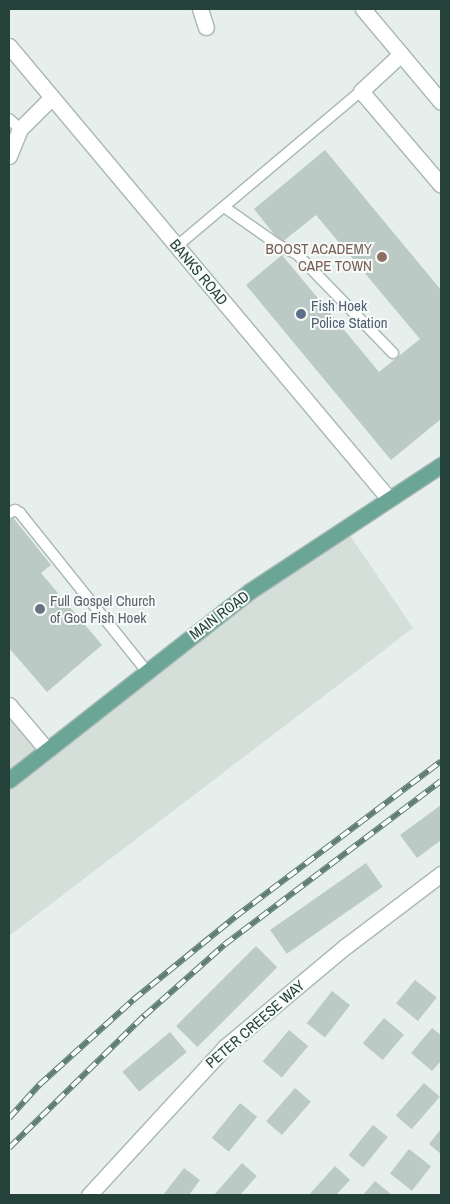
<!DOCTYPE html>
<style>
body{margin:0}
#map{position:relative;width:450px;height:1204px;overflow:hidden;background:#e6efeb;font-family:"Archivo Narrow",sans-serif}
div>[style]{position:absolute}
.built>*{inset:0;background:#d4dfda}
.building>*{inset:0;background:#bbcac4;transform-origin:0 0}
.roads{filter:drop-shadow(1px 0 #a8b8b2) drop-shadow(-1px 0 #a8b8b2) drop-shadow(0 1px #a8b8b2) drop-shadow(0 -1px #a8b8b2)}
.lane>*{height:10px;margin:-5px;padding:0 5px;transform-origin:5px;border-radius:5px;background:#fff}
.street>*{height:15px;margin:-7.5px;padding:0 7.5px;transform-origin:7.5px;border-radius:7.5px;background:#fff}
.primary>*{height:15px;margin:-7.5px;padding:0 7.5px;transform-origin:7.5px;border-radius:7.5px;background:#6aa596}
.rail>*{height:5.5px;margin-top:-2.75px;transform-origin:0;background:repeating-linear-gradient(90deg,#f7fbf9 0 11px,#5f7d75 0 22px);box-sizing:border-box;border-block:1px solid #5f7d75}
.dots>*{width:14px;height:14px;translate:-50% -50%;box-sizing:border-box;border:2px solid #f7fbf9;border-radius:50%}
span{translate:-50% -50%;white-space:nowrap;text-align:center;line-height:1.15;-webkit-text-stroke:4px #f7fbf9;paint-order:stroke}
.education-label{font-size:15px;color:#785e54}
.right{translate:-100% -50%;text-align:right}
.street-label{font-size:15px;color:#24423a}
.service-label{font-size:15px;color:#4e5e75}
.left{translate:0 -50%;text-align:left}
.worship-label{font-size:15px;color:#5b616d}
.frame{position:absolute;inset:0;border:10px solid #24423a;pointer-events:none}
</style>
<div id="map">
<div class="built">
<i style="clip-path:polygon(345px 528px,413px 628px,9px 936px,9px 705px,47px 750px)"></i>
</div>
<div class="building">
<i style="clip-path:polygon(325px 150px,441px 290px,441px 419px,391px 460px,246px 285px,282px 255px,379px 372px,420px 339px,316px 215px,281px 243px,254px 209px)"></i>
<i style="clip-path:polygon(11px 515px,51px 565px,41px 573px,102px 645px,47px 692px,9px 648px,9px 517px)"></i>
<i style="clip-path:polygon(441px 805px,441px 840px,417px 858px,400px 835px)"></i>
<i style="left:366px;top:863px;width:29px;height:117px;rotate:55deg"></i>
<i style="left:256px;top:946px;width:30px;height:113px;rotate:45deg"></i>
<i style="left:415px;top:980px;width:28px;height:30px;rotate:39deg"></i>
<i style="left:332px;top:991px;width:23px;height:41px;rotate:38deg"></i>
<i style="left:384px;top:1018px;width:26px;height:33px;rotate:40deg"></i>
<i style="clip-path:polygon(432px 1028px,441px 1035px,441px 1061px,432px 1071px,411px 1053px)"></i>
<i style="left:289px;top:1030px;width:25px;height:41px;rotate:40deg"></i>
<i style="left:170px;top:1032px;width:26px;height:62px;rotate:50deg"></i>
<i style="left:424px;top:1083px;width:21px;height:43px;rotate:41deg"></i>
<i style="left:295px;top:1088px;width:21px;height:44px;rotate:41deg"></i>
<i style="left:240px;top:1103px;width:22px;height:45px;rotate:39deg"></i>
<i style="left:373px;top:1125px;width:19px;height:39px;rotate:39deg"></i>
<i style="clip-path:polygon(441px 1129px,441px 1154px,429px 1144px)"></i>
<i style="left:409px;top:1149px;width:28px;height:31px;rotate:38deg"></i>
<i style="clip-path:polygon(242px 1163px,257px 1176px,240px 1195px,214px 1195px)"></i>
<i style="clip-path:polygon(335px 1166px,350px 1180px,336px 1195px,309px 1195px)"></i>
<i style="clip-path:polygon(184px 1168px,200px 1180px,189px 1195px,163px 1195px)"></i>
<i style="clip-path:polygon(375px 1181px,392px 1195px,363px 1195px)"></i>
</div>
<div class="roads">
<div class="lane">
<i style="left:9px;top:119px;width:15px;rotate:42deg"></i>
<i style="left:224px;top:207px;width:66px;rotate:35.1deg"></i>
<i style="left:278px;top:245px;width:21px;rotate:25deg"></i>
<i style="left:297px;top:254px;width:138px;rotate:45.9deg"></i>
<i style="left:177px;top:246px;width:241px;rotate:-40.1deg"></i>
<i style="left:9px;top:513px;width:7px;rotate:-27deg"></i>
<i style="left:15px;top:510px;width:6px;rotate:31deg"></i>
<i style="left:20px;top:513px;width:201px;rotate:51.3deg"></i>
</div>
<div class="street">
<i style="left:200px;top:9px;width:19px;rotate:72deg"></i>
<i style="left:363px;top:9px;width:121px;rotate:50deg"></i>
<i style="left:9px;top:46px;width:591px;rotate:50.01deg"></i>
<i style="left:401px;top:54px;width:54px;rotate:137.2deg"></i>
<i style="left:361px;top:91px;width:123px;rotate:49.6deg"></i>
<i style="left:9px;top:156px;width:29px;rotate:-68deg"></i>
<i style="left:20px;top:129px;width:45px;rotate:-45deg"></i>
<i style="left:9px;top:705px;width:59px;rotate:49.8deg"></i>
<i style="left:89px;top:1195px;width:201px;rotate:-47.4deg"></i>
<i style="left:225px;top:1047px;width:158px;rotate:-39.9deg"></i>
<i style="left:346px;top:946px;width:119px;rotate:-37.2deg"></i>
</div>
<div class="primary">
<i style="left:9px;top:780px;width:306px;rotate:-38.1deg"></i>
<i style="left:250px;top:591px;width:229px;rotate:-33.4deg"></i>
</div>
</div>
<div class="rail">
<i style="left:9px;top:1118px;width:45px;rotate:-47.7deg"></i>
<i style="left:39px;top:1085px;width:127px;rotate:-42.1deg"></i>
<i style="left:133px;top:1000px;width:132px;rotate:-39.1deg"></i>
<i style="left:235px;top:917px;width:258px;rotate:-37.1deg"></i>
<i style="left:9px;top:1148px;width:189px;rotate:-44.4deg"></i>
<i style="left:144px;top:1016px;width:107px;rotate:-41.6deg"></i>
<i style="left:224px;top:945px;width:272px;rotate:-37.1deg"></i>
</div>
<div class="dots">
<i style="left:382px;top:257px;background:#8d6e63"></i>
<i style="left:301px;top:314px;background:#5c6f8a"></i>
<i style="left:40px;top:609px;background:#6b7280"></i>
</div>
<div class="education-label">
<span class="right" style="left:372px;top:257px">BOOST ACADEMY<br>CAPE TOWN</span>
</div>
<div class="street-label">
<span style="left:199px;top:272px;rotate:50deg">BANKS ROAD</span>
<span style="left:219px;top:615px;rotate:-37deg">MAIN ROAD</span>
<span style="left:255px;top:1024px;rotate:-41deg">PETER CREESE WAY</span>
</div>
<div class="service-label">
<span class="left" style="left:311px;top:314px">Fish Hoek<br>Police Station</span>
</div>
<div class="worship-label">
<span class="left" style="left:50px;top:609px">Full Gospel Church<br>of God Fish Hoek</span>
</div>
<div class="frame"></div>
</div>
